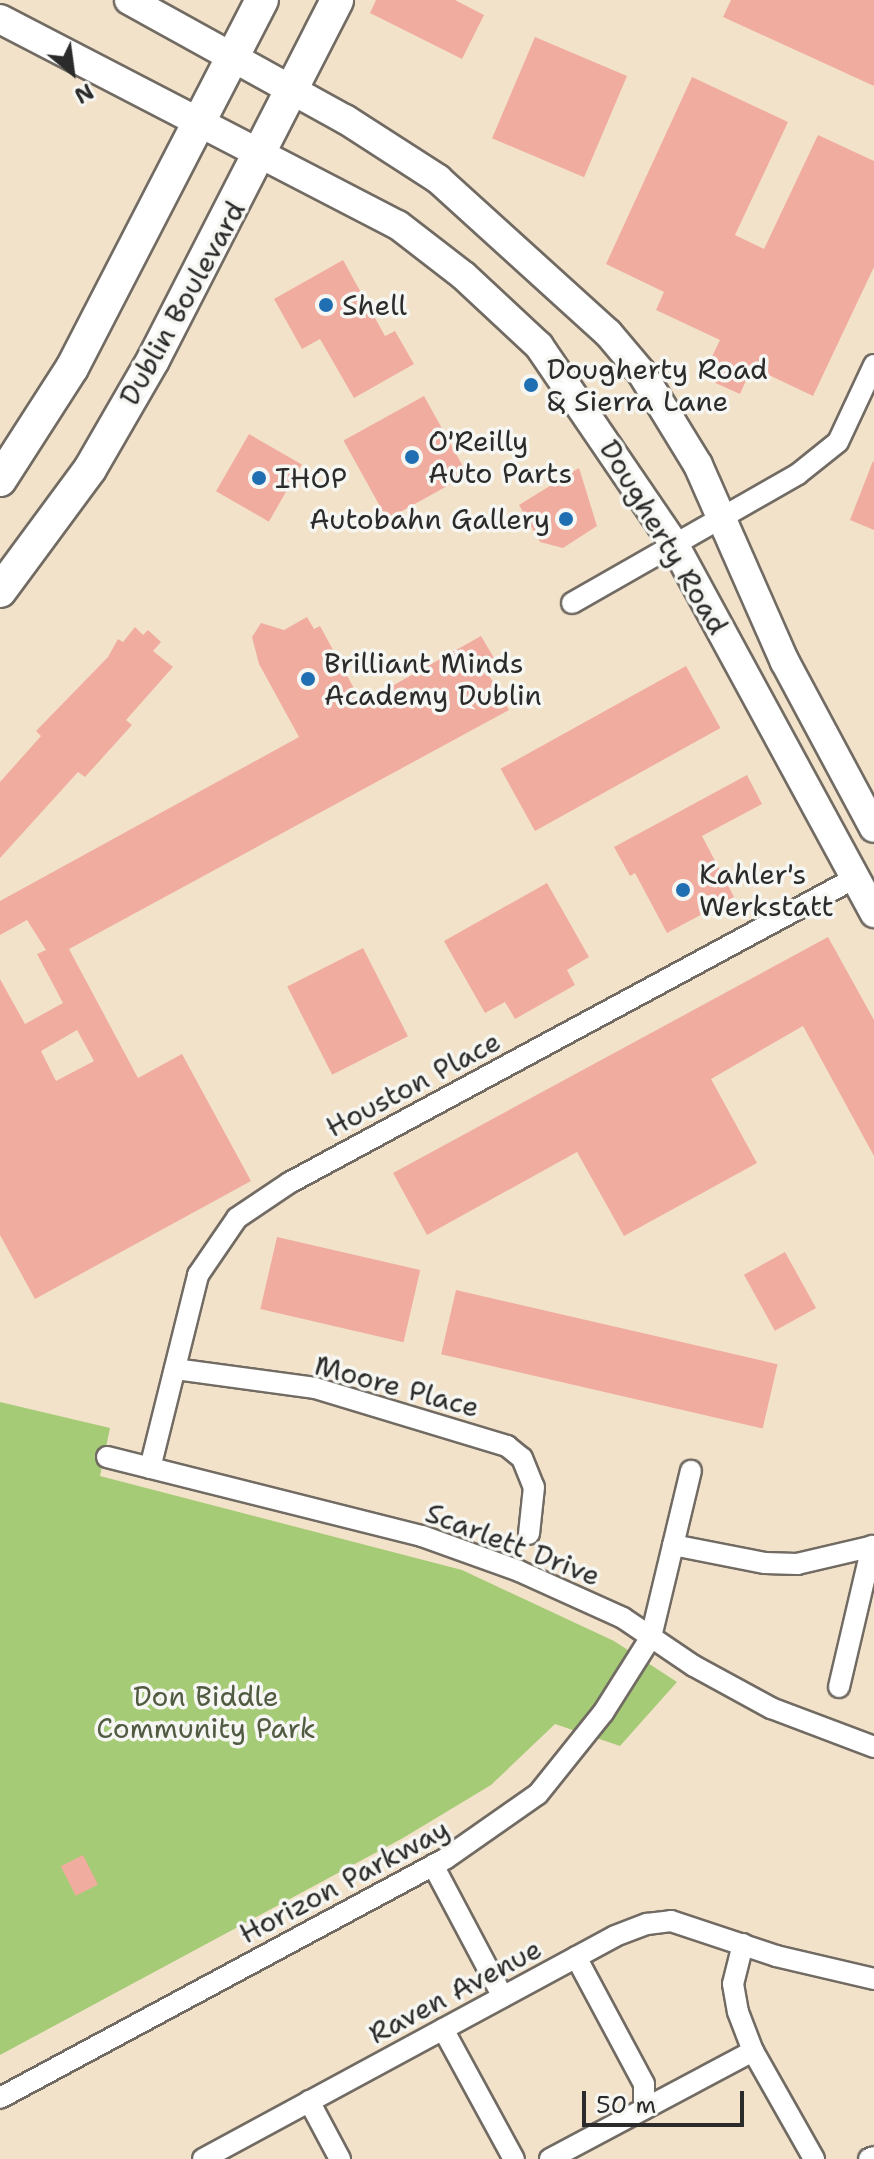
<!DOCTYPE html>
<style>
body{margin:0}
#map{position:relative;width:874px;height:2159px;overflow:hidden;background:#f3e2ca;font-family:"Shantell Sans",sans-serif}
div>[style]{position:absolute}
.green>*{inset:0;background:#a5cb76}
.building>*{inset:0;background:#f0ad9f;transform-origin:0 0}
.roads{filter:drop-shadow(2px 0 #716b63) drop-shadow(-2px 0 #716b63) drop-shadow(0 2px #716b63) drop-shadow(0 -2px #716b63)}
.minor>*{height:20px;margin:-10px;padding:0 10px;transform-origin:10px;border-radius:10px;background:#fff}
.secondary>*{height:28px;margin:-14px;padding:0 14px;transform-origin:14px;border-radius:14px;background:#fff}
.primary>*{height:32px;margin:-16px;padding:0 16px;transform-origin:16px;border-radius:16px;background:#fff}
.dots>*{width:22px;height:22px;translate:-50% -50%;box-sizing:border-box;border:4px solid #f6f6f2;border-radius:50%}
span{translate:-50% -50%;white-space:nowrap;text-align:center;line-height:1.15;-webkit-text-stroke:7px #f6f6f2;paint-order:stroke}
.street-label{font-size:28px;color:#2b2b2b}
.poi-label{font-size:28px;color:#2b2b2b}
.left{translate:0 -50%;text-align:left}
.right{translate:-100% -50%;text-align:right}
.park-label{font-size:28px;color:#505b42}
.north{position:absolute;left:32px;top:32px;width:80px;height:80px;-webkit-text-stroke:6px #f6f6f2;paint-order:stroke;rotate:151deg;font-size:22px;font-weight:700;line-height:32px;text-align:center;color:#2b2b2b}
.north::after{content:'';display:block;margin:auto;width:28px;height:36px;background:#2b2b2b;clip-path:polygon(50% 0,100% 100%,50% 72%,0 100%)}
.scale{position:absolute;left:582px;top:2091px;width:162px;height:36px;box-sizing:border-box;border:4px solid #2b2b2b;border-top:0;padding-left:10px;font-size:24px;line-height:28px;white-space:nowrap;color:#2b2b2b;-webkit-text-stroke:6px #f6f6f2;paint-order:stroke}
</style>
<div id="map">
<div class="green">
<i style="clip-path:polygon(0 1402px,110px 1428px,100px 1476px,462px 1570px,614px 1641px,677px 1682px,620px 1746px,555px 1724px,491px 1785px,403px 1838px,0 2055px)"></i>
</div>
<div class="building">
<i style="clip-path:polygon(376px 0,455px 0,484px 15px,462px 59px,370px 13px)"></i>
<i style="clip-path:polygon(731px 0,874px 0,874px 86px,723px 17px)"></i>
<i style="left:535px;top:37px;width:100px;height:110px;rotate:23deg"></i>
<i style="clip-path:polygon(692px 77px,788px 122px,735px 235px,764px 249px,818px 135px,874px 161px,874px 267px,813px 396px,752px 367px,740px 394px,702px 377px,720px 340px,656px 310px,664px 292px,606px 264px)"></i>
<i style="clip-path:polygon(343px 260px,385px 336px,395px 331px,414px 364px,354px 398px,320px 339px,302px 349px,274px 299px)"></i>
<i style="left:424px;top:396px;width:90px;height:92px;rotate:61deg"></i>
<i style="left:249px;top:434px;width:61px;height:66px;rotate:30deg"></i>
<i style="clip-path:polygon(873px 461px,874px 462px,874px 530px,850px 520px)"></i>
<i style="clip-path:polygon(579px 468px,597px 526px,563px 548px,540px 542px,519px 505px)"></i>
<i style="clip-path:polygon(evenodd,307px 617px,314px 629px,320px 626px,362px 703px,481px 636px,497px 663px,486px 670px,509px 710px,69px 949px,138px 1078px,182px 1054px,251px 1181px,35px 1299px,0 1235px,0 979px,25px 1024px,63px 1003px,37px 954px,46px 950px,27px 920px,0 935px,0 901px,299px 737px,259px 664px,252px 637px,261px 623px,284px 630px,307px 617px,77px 1030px,94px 1061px,56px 1081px,41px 1051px,77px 1030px)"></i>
<i style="clip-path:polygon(135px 627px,143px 635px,148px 630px,161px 642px,153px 651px,173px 667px,126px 720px,132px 725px,85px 777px,78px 772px,0 858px,0 782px,41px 736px,36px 731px,108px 657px,118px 639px,123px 642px)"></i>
<i style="left:686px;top:666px;width:71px;height:212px;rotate:61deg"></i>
<i style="clip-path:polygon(747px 775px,762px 804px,702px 836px,734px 897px,667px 933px,635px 873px,630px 876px,614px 847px)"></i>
<i style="clip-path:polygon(547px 883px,589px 957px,567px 970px,575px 985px,515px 1019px,505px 1002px,485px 1013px,444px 941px)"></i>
<i style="clip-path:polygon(828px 937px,874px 1020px,874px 1156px,803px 1026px,711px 1079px,757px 1163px,624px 1236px,577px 1152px,427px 1235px,393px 1173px)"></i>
<i style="left:363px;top:948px;width:99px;height:85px;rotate:63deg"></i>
<i style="left:277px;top:1237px;width:147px;height:74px;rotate:13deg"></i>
<i style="left:785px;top:1252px;width:64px;height:47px;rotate:61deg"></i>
<i style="left:456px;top:1290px;width:330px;height:66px;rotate:13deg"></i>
<i style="left:83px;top:1855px;width:33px;height:25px;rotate:63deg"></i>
</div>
<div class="roads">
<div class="minor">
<i style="left:572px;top:603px;width:260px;rotate:-29.7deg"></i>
<i style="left:798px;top:474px;width:51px;rotate:-38.7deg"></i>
<i style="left:838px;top:442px;width:85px;rotate:-64.9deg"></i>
<i style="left:175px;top:1369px;width:141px;rotate:7.7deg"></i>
<i style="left:315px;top:1388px;width:201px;rotate:16.8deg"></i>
<i style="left:507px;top:1446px;width:19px;rotate:39deg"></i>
<i style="left:522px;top:1458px;width:31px;rotate:68deg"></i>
<i style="left:534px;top:1487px;width:47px;rotate:96.1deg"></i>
<i style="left:107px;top:1457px;width:325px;rotate:14.1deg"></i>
<i style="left:422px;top:1536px;width:103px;rotate:19.8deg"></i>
<i style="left:519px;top:1571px;width:114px;rotate:24.3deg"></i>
<i style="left:623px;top:1618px;width:86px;rotate:34.1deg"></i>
<i style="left:694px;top:1666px;width:88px;rotate:28.6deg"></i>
<i style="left:771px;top:1708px;width:110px;rotate:20.7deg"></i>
<i style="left:150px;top:1468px;width:199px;rotate:-76deg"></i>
<i style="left:198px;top:1275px;width:69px;rotate:-55.6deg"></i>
<i style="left:237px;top:1218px;width:63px;rotate:-33.9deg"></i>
<i style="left:289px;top:1183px;width:643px;rotate:-28.32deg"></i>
<i style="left:673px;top:1545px;width:94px;rotate:11.1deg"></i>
<i style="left:765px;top:1563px;width:32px;rotate:2deg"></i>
<i style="left:797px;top:1564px;width:79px;rotate:-13.2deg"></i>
<i style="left:839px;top:1687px;width:145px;rotate:-76.8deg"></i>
<i style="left:433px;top:1865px;width:149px;rotate:62.1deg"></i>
<i style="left:743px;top:1944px;width:41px;rotate:104deg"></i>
<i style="left:733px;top:1984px;width:28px;rotate:80deg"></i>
<i style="left:738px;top:2012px;width:42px;rotate:69deg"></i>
<i style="left:753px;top:2051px;width:124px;rotate:60.5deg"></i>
<i style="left:576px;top:1957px;width:144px;rotate:61.8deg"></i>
<i style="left:644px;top:2084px;width:25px;rotate:90deg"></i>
<i style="left:443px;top:2029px;width:148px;rotate:61.4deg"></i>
<i style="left:0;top:2098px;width:505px;rotate:-28.24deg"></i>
<i style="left:445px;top:1859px;width:113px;rotate:-35deg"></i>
<i style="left:538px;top:1794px;width:104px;rotate:-51.3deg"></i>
<i style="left:603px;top:1713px;width:90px;rotate:-57.7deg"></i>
<i style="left:651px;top:1637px;width:171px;rotate:-76.5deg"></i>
<i style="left:309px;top:2101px;width:66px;rotate:61.9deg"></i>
<i style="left:203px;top:2159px;width:468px;rotate:-28.4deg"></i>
<i style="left:615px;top:1936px;width:34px;rotate:-21deg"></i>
<i style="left:647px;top:1924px;width:24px;rotate:-7deg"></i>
<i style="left:671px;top:1921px;width:111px;rotate:18.4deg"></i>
<i style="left:776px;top:1956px;width:101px;rotate:13.2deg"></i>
<i style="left:550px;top:2159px;width:230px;rotate:-28deg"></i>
<i style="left:869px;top:2159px;width:5px;rotate:-22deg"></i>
</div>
<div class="secondary">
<i style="left:129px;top:0;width:247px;rotate:28.9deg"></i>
<i style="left:345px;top:119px;width:111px;rotate:32.8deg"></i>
<i style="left:438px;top:179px;width:229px;rotate:42.2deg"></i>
<i style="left:608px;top:333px;width:51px;rotate:49.8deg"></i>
<i style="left:641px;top:372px;width:109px;rotate:58.5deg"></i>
<i style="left:698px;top:465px;width:215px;rotate:66.2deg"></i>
<i style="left:785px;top:662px;width:188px;rotate:61.8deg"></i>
<i style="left:0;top:19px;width:448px;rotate:27.4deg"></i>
<i style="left:398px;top:225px;width:83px;rotate:37.7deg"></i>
<i style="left:464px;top:276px;width:103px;rotate:43deg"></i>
<i style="left:539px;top:346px;width:240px;rotate:55.7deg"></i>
<i style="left:674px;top:544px;width:420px;rotate:61.5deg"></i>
</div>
<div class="primary">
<i style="left:0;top:480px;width:133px;rotate:-57.3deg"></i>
<i style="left:72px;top:368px;width:414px;rotate:-62.7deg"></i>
<i style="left:0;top:591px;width:152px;rotate:-53.6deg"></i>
<i style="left:90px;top:469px;width:126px;rotate:-60deg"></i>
<i style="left:153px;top:360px;width:404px;rotate:-62.9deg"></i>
</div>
</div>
<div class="dots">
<i style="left:326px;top:305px;background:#1f6fb2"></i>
<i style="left:531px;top:385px;background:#1f6fb2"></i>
<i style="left:412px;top:457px;background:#1f6fb2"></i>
<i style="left:259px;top:478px;background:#1f6fb2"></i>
<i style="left:566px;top:519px;background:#1f6fb2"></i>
<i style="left:308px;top:679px;background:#1f6fb2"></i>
<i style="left:683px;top:890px;background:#1f6fb2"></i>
</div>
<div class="street-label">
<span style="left:182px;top:303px;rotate:-61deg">Dublin Boulevard</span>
<span style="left:664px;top:537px;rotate:59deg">Dougherty Road</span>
<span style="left:413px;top:1084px;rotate:-28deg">Houston Place</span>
<span style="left:397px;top:1386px;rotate:15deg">Moore Place</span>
<span style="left:513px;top:1544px;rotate:21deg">Scarlett Drive</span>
<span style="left:344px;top:1881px;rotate:-28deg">Horizon Parkway</span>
<span style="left:455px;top:1991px;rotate:-28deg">Raven Avenue</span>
</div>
<div class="poi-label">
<span class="left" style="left:342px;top:305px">Shell</span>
<span class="left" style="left:547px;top:385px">Dougherty Road<br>&amp; Sierra Lane</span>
<span class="left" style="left:428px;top:457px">O'Reilly<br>Auto Parts</span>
<span class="left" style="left:275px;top:478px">IHOP</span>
<span class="right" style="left:550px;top:519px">Autobahn Gallery</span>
<span class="left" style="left:324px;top:679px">Brilliant Minds<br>Academy Dublin</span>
<span class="left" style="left:699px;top:890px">Kahler's<br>Werkstatt</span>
</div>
<div class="park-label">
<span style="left:206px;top:1712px">Don Biddle<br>Community Park</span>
</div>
<div class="north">N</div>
<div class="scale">50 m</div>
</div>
